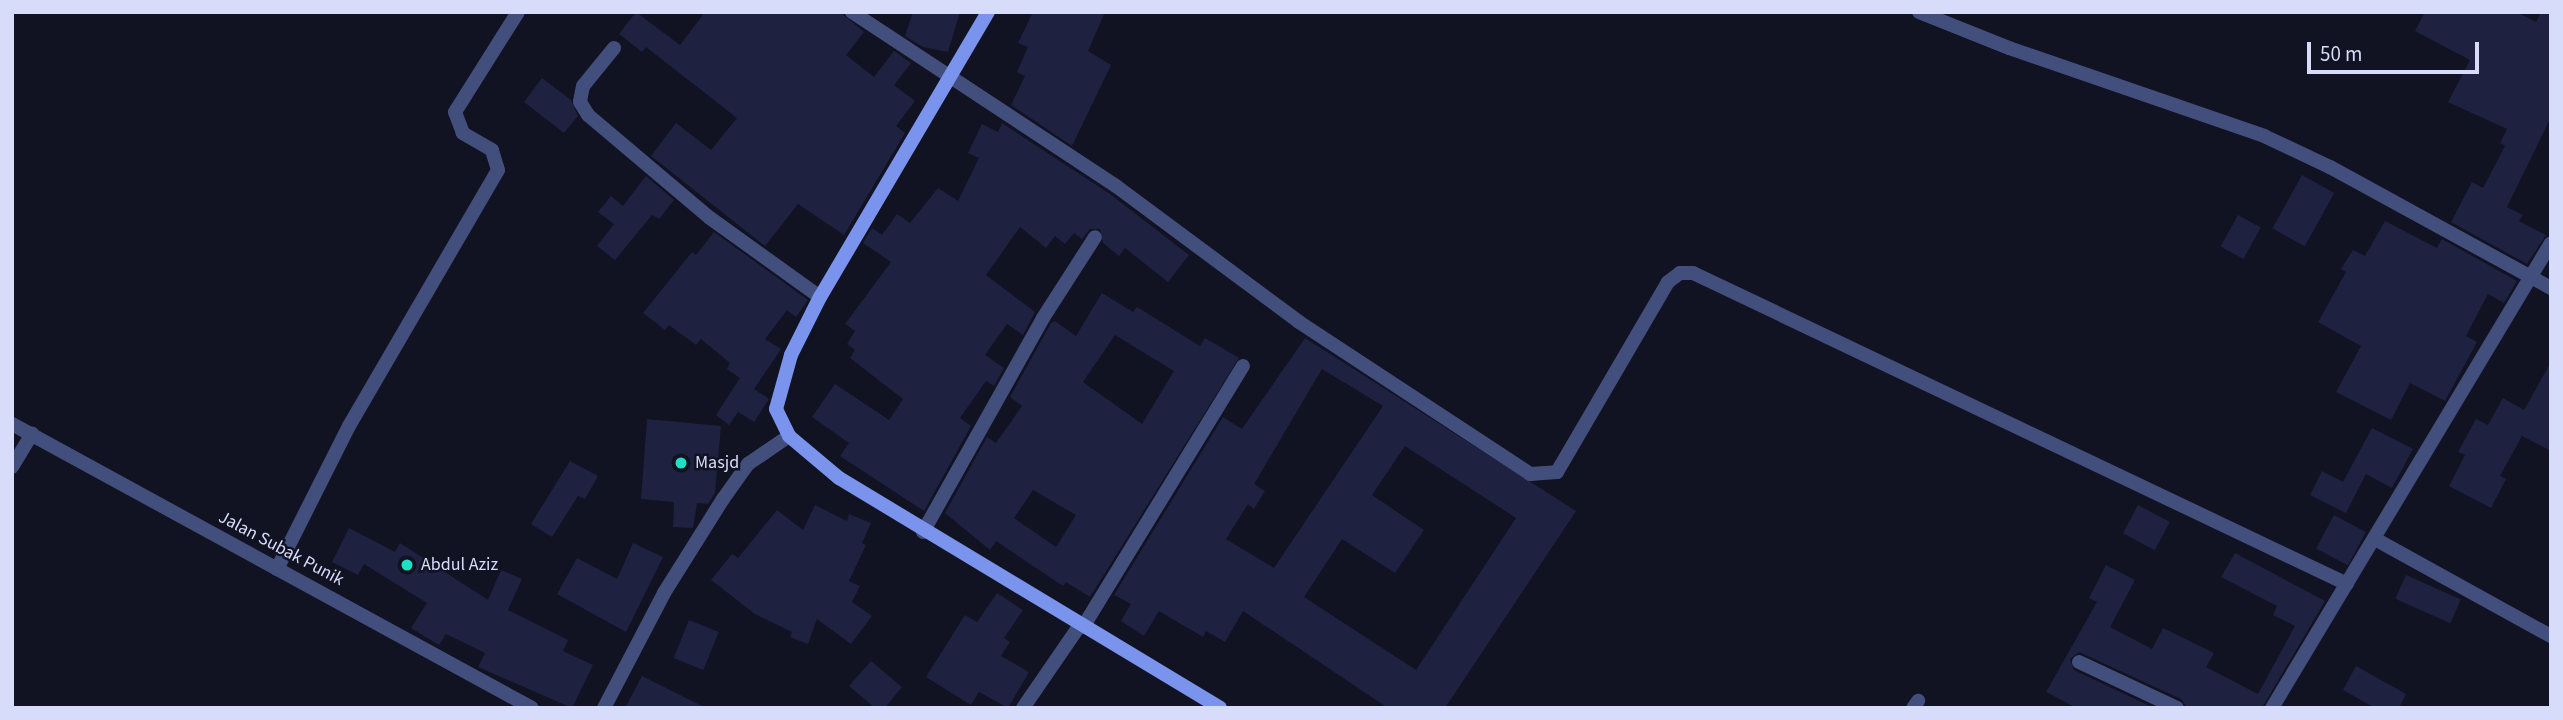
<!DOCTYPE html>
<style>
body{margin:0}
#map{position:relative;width:2563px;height:720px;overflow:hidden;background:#111222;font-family:"Source Sans 3",sans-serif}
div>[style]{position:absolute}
.building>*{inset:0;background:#1f2141;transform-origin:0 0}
.street>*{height:14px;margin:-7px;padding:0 7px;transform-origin:7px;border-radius:7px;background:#424e7b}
.secondary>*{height:14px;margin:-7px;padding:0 7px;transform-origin:7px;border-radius:7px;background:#7a94ee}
.dots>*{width:19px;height:19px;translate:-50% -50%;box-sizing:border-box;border:4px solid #111222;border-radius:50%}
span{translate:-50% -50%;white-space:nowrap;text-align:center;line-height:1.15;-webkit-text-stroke:5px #111222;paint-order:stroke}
.poi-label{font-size:18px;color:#d7dcfa}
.left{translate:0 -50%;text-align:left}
.street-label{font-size:18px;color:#d7dcfa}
.frame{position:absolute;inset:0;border:14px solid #d7dcfa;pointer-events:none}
.scale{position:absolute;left:2307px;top:42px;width:172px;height:32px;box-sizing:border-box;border:4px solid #d7dcfa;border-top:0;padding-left:9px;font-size:21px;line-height:24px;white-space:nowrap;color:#d7dcfa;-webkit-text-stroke:5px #111222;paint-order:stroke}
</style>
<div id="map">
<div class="building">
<i style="clip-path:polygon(636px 12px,680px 45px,705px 12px,840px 12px,864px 32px,846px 55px,874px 77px,894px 51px,911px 63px,894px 85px,915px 101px,896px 126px,905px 133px,844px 235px,798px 204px,765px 246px,651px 156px,676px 123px,711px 150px,737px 118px,646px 47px,642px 52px,619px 34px)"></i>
<i style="clip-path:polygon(913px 12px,960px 12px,948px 52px,923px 47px,905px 36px)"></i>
<i style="clip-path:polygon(1033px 12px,1105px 12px,1088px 51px,1111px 65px,1072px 146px,1011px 105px,1025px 76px,1017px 72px,1028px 47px,1018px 43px)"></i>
<i style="clip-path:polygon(2425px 12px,2516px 12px,2536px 22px,2541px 12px,2551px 12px,2551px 117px,2507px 207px,2523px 215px,2519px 221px,2546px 235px,2527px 264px,2451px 222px,2472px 182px,2483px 188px,2505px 146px,2500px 143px,2507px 129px,2448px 102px,2470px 60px,2415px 31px)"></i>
<i style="clip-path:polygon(542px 78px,571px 100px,578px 116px,564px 133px,524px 102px)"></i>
<i style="clip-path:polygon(1002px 123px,1110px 194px,1189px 255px,1168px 282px,1125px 248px,1119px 256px,1103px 243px,1100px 229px,1090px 229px,1082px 239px,1074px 233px,1065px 244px,1055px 236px,1046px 248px,1020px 227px,986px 275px,1035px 312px,1023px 335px,1007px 324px,985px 355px,1004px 368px,994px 386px,986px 381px,960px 418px,971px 426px,924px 511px,840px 456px,849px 443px,812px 417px,835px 384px,889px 420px,903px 399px,850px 358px,855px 350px,847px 344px,855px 331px,845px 324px,891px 262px,863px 243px,872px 228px,882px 235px,897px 214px,910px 223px,938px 188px,958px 201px,979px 158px,968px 153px,982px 124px,998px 132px)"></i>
<i style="left:2302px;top:175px;width:37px;height:61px;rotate:29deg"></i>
<i style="clip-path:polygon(646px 176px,674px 200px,659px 219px,652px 215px,615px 260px,597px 246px,614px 224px,598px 212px,611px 196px,623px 206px)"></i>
<i style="left:2238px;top:215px;width:26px;height:36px;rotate:29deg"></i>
<i style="clip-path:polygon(2385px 221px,2437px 248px,2442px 239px,2517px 281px,2504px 303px,2488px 294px,2466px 336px,2477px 342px,2445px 401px,2410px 383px,2391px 420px,2336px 392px,2361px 346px,2318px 322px,2346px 272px,2341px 269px,2353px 250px,2365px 256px)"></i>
<i style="clip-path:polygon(714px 232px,808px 300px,796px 317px,787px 310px,765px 339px,781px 349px,754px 389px,769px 399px,754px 422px,738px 412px,729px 425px,716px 415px,740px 378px,727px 369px,730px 363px,701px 339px,696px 345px,669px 325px,665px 330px,643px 313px,692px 252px,696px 255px)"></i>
<i style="clip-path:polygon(evenodd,1102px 293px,1133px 312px,1137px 307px,1200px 346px,1205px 338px,1239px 358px,1090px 597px,1066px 582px,1063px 586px,996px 541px,990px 550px,945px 513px,987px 437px,996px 443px,1022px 406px,1010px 397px,1051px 323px,1055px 321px,1076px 336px,1102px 293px,1115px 335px,1174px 371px,1142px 424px,1083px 382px,1115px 335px,1102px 293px,1033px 490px,1076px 515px,1056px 547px,1014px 518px,1033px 490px)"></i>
<i style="clip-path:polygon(evenodd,1305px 338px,1576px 511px,1445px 708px,1388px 708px,1243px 611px,1225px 642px,1206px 631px,1203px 637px,1159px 611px,1144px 636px,1121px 621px,1131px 604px,1114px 595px,1223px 417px,1242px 429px,1305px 338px,1322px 369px,1383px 406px,1274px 568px,1226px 539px,1248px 504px,1254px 509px,1265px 491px,1254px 484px,1322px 369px,1305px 338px,1405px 446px,1516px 518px,1416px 670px,1304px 597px,1342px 539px,1395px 573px,1424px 530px,1372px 495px,1405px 446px)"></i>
<i style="clip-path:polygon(2551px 362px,2551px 451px,2522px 436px,2500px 476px,2506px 479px,2491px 508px,2449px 486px,2465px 455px,2458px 452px,2476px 419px,2488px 425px,2503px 398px,2524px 410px)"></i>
<i style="clip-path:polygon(647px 419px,721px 426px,715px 493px,708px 504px,697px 503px,693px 528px,673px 527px,674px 502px,641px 499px)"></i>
<i style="clip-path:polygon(2372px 428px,2413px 449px,2392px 488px,2366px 474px,2346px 513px,2310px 495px,2322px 471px,2343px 482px)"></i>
<i style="clip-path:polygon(570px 461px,598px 476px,585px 499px,578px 496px,552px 537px,531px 524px)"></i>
<i style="clip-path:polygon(815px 505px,847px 521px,849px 514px,871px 523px,862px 543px,866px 545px,849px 581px,860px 586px,852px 602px,872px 616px,851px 644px,817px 619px,808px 644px,790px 637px,792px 632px,755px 614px,711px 580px,732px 554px,738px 558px,777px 510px,803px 530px)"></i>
<i style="left:2138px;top:505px;width:36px;height:32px;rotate:28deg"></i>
<i style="left:2334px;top:515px;width:36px;height:38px;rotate:28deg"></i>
<i style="clip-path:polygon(349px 528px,395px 552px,400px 543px,488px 600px,501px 570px,522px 579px,508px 610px,568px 640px,563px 651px,593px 665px,572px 708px,478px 667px,485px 653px,446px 634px,439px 645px,411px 628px,427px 603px,364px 564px,358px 575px,332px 562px)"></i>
<i style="clip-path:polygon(633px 543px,663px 557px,626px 632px,557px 594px,577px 558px,617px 579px)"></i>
<i style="clip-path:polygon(2235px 553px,2325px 601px,2262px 708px,2187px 708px,2181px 699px,2079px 652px,2070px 659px,2074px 670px,2154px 708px,2077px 708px,2046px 692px,2097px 602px,2089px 598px,2106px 565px,2135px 580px,2110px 627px,2152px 649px,2163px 628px,2214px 653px,2206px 667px,2258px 694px,2295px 626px,2273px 615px,2277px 606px,2221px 577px)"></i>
<i style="left:2406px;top:575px;width:60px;height:26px;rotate:24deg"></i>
<i style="clip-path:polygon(997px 593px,1023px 610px,1004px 638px,1010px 642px,1001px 656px,1029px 672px,1008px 708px,979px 692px,971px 705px,926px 677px,965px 615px,977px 622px)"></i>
<i style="left:689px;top:620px;width:32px;height:41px;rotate:22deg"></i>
<i style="clip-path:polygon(871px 661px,902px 687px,885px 708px,875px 708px,849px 686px)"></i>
<i style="clip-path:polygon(2356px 666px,2406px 694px,2399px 708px,2375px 708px,2343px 690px)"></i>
<i style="clip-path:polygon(642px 676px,706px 708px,625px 708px)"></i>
</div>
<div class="street">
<i style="left:852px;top:12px;width:316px;rotate:33.4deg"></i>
<i style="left:1116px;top:186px;width:228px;rotate:36.6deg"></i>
<i style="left:1299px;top:322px;width:277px;rotate:33.3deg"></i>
<i style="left:1530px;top:474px;width:27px;rotate:-4deg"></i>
<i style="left:1557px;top:472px;width:220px;rotate:-59.7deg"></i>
<i style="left:1668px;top:282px;width:15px;rotate:-37deg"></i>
<i style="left:1680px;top:273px;width:13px"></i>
<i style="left:1693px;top:273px;width:724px;rotate:25.43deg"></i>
<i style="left:1919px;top:12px;width:97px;rotate:21.8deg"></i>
<i style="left:2009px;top:48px;width:270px;rotate:19deg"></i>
<i style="left:2264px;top:136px;width:73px;rotate:25.2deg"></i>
<i style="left:2330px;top:167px;width:252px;rotate:28.7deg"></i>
<i style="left:614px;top:48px;width:49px;rotate:129.2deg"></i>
<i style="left:583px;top:86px;width:16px;rotate:101deg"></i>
<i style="left:580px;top:102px;width:15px;rotate:58deg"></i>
<i style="left:588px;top:115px;width:160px;rotate:40.2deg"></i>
<i style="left:710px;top:218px;width:135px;rotate:35.7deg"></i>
<i style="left:12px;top:424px;width:592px;rotate:28.64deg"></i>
<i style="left:12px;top:467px;width:39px;rotate:-59deg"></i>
<i style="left:923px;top:532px;width:245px;rotate:-60.7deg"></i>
<i style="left:1043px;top:318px;width:96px;rotate:-57.3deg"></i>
<i style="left:2375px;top:539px;width:201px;rotate:28.9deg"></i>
<i style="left:277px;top:569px;width:160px;rotate:-63.3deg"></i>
<i style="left:349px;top:426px;width:296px;rotate:-59.8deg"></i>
<i style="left:498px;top:170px;width:21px;rotate:-107deg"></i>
<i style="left:492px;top:150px;width:34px;rotate:-150deg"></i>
<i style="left:463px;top:133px;width:22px;rotate:-111deg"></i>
<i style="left:455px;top:112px;width:118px;rotate:-57.8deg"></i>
<i style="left:1083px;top:627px;width:306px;rotate:-58.5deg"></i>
<i style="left:2079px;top:662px;width:108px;rotate:25.1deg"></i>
<i style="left:604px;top:708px;width:130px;rotate:-62.4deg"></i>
<i style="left:664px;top:593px;width:111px;rotate:-57.9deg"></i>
<i style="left:723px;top:499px;width:43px;rotate:-54.5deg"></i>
<i style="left:748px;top:464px;width:50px;rotate:-34.3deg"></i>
<i style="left:1023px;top:708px;width:101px;rotate:-55.5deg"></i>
<i style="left:1913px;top:708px;width:9px;rotate:-54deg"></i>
<i style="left:2272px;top:708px;width:542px;rotate:-59.04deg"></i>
</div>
<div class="secondary">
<i style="left:988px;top:12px;width:331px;rotate:120.5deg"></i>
<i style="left:820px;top:297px;width:65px;rotate:116.6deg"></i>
<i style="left:791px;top:355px;width:56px;rotate:105.5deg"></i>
<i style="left:776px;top:409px;width:30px;rotate:64deg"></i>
<i style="left:789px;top:436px;width:65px;rotate:40deg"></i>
<i style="left:839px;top:478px;width:445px;rotate:31.1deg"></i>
</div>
<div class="dots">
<i style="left:681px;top:463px;background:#1de0c4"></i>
<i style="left:407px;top:565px;background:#1de0c4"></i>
</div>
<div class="poi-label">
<span class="left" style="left:695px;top:463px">Masjd</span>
<span class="left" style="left:421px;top:565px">Abdul Aziz</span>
</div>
<div class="street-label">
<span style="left:281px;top:549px;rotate:28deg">Jalan Subak Punik</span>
</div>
<div class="frame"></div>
<div class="scale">50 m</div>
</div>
